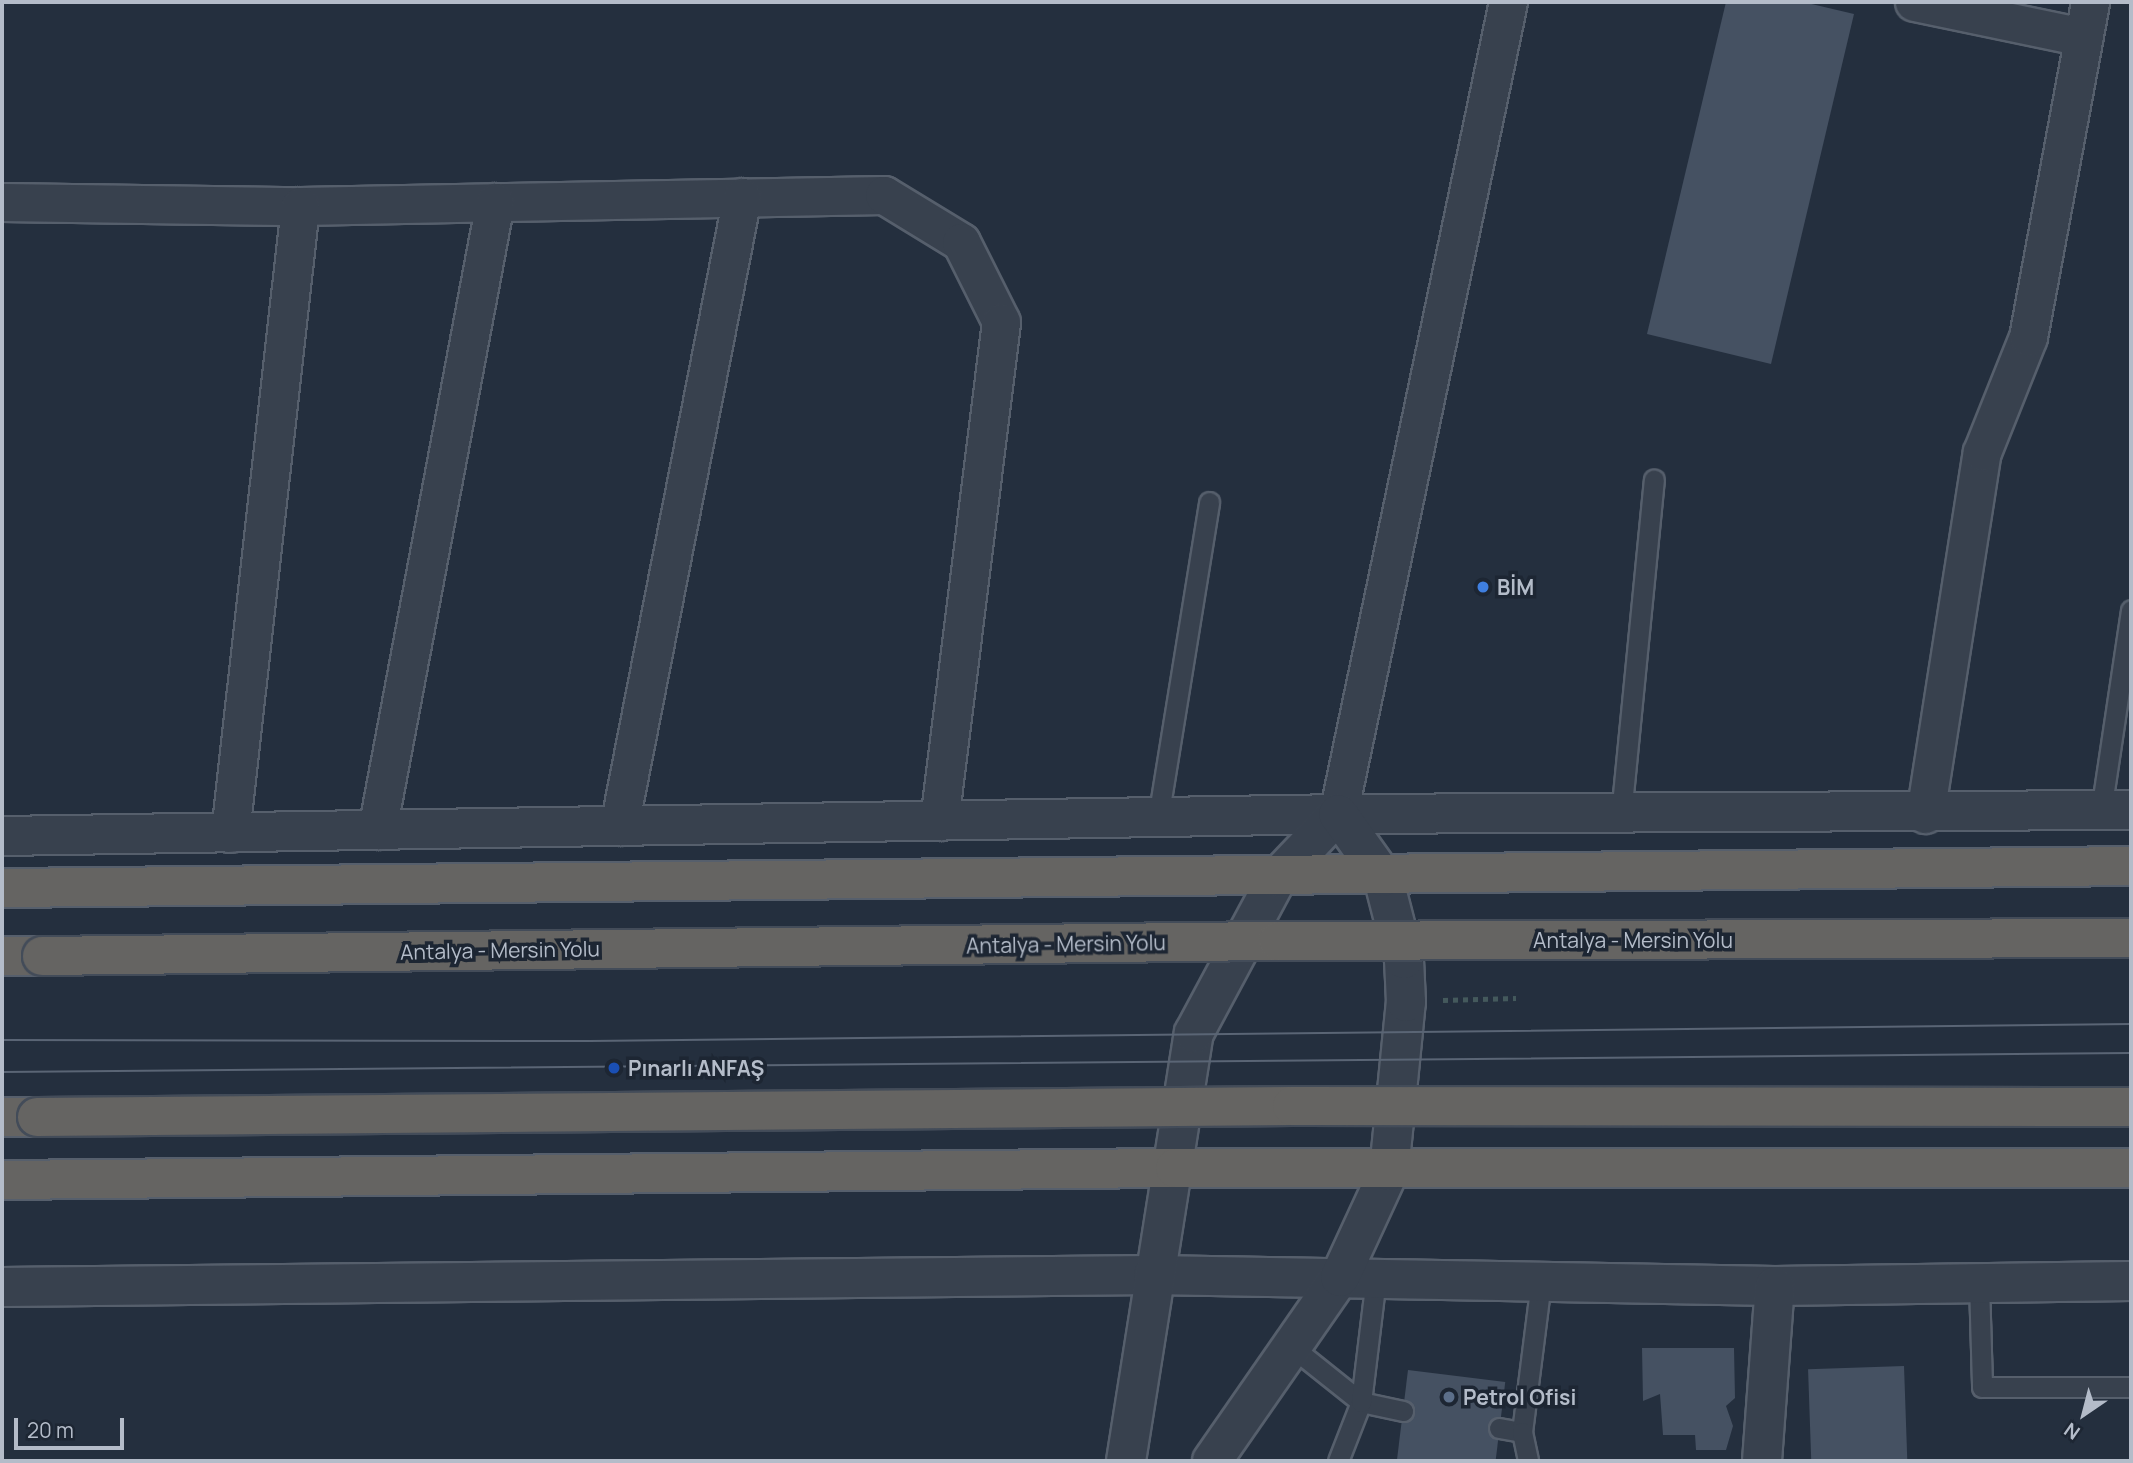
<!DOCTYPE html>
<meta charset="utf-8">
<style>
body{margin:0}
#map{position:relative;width:2133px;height:1463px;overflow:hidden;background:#242f3e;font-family:Manrope,sans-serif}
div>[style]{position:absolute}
.building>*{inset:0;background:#455162;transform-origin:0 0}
.path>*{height:4.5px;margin-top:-2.25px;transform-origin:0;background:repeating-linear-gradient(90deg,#44595c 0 5px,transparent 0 10px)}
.roads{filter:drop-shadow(2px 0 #565f6c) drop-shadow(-2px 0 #565f6c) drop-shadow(0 2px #565f6c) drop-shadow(0 -2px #565f6c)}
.service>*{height:19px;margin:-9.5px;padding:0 9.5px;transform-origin:9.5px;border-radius:9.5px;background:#38414e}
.minor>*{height:37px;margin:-18.5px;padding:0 18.5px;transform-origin:18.5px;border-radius:18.5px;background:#38414e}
.tertiary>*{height:38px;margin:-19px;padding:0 19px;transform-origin:19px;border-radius:19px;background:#38414e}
.trunk>*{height:38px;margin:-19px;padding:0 19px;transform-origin:19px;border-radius:19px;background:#656462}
.tram>*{height:2px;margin:-1px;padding:0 1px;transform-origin:1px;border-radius:1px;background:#5a6575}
.bridges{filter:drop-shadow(2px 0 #434c59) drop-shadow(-2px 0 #434c59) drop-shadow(0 2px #434c59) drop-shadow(0 -2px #434c59)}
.trunk-bridge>*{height:38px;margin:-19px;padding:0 19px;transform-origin:19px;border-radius:19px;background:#656462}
.dots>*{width:19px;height:19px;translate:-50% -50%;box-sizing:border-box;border:4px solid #1d2633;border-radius:50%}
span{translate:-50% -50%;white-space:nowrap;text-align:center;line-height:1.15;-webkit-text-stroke:7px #1d2633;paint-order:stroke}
.poi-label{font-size:21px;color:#b4bcc9;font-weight:700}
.left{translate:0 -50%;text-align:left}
.street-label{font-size:21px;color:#b4bcc9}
.frame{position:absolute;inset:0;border:4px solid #b4bcc9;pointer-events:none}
.north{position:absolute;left:2049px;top:1379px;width:70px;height:70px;-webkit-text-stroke:5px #1d2633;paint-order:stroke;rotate:215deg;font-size:19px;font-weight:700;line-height:28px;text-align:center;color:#b4bcc9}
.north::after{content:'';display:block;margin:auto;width:24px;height:32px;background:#b4bcc9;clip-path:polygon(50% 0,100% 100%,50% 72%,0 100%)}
.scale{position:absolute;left:14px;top:1418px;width:110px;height:32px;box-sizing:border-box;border:4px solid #b4bcc9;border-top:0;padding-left:9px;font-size:21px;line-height:24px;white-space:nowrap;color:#b4bcc9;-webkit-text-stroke:5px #1d2633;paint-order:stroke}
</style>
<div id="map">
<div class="building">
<i style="clip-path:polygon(1726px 2px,1803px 2px,1854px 14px,1771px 364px,1647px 334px)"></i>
<i style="clip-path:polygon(1642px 1348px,1734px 1348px,1735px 1398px,1726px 1406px,1733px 1426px,1726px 1450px,1696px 1450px,1695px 1435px,1663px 1435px,1660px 1394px,1643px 1401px)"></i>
<i style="left:1904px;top:1366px;width:95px;height:96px;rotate:88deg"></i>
<i style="left:1408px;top:1370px;width:98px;height:91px;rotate:7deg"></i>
</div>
<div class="path">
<i style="left:1443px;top:1000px;width:73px;rotate:-1.6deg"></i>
</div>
<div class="roads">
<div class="service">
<i style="left:2101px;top:811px;width:203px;rotate:-81.5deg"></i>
<i style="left:1621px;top:815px;width:337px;rotate:-84.4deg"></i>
<i style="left:1158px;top:818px;width:320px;rotate:-80.8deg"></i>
<i style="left:1979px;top:1283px;width:104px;rotate:88.3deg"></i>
<i style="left:1982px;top:1387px;width:149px"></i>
<i style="left:1292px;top:1347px;width:88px;rotate:38.6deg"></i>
<i style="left:1361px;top:1402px;width:43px;rotate:12.1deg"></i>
<i style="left:1499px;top:1428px;width:23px;rotate:10deg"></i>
<i style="left:1522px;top:1432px;width:152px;rotate:-82.8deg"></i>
<i style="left:1522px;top:1432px;width:30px;rotate:78deg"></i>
<i style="left:1338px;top:1461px;width:63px;rotate:-68.7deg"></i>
<i style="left:1361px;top:1402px;width:125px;rotate:-83.1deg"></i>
</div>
<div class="minor">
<i style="left:1914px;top:2px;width:173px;rotate:11.7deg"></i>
<i style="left:2px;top:202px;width:298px;rotate:0.8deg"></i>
<i style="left:300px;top:206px;width:584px;rotate:-1.08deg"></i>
<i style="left:884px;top:195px;width:90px;rotate:31.4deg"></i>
<i style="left:961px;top:242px;width:89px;rotate:63.4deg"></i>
<i style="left:1001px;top:322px;width:503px;rotate:97.08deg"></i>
<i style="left:1338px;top:814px;width:830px;rotate:-78.18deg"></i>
<i style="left:1925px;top:814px;width:366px;rotate:-81.1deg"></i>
<i style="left:1982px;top:452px;width:124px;rotate:-68.2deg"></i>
<i style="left:2028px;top:337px;width:341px;rotate:-79.5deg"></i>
<i style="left:619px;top:826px;width:641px;rotate:-78.94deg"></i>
<i style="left:377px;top:830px;width:639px;rotate:-79.36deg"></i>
<i style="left:230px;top:833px;width:631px;rotate:-83.63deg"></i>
</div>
<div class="tertiary">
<i style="left:2px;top:836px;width:1336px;rotate:-0.94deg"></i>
<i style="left:1338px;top:814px;width:793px;rotate:-0.29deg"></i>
<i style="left:2px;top:1287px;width:1151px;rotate:-0.6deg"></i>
<i style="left:1153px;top:1275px;width:622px;rotate:1.01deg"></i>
<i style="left:1775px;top:1286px;width:356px;rotate:-0.8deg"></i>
<i style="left:1126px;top:1461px;width:433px;rotate:-81deg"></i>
<i style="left:1194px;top:1033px;width:176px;rotate:-61.8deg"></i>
<i style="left:1277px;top:878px;width:88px;rotate:-46.4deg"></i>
<i style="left:1212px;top:1461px;width:224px;rotate:-55.2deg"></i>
<i style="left:1340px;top:1277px;width:117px;rotate:-65.2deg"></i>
<i style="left:1389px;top:1171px;width:170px;rotate:-84.3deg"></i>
<i style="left:1406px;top:1002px;width:43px;rotate:-92.7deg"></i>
<i style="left:1404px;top:959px;width:85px;rotate:-104.4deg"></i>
<i style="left:1383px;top:877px;width:77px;rotate:-125.5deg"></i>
<i style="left:1762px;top:1461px;width:175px;rotate:-85.8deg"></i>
</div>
<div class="trunk">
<i style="left:2px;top:888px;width:2129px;rotate:-0.59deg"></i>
<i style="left:2px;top:956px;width:40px"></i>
<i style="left:2px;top:1117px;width:35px"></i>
<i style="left:2px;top:1180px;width:1173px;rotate:-0.59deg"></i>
<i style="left:1175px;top:1168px;width:956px"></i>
</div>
</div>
<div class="tram">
<i style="left:2px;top:1040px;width:588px;rotate:0.1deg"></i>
<i style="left:590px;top:1041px;width:1541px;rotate:-0.63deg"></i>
<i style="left:2px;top:1072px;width:2129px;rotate:-0.51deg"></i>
</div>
<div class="bridges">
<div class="trunk-bridge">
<i style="left:42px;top:956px;width:1236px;rotate:-0.7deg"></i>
<i style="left:1278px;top:941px;width:853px;rotate:-0.2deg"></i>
<i style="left:37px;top:1117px;width:1255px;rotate:-0.5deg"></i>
<i style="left:1292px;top:1106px;width:839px;rotate:0.07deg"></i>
</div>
</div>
<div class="dots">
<i style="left:1483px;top:587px;background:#3f7fe0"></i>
<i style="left:614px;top:1068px;background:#1a4fb4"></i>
<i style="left:1449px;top:1397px;background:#5c6f8a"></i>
</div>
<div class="poi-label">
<span class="left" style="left:1497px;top:587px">BİM</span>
<span class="left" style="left:628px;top:1068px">Pınarlı ANFAŞ</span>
<span class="left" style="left:1463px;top:1397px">Petrol Ofisi</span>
</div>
<div class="street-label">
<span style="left:1633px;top:940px">Antalya - Mersin Yolu</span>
<span style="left:1066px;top:944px;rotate:-1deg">Antalya - Mersin Yolu</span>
<span style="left:500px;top:950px;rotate:-1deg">Antalya - Mersin Yolu</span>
</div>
<div class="frame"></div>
<div class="north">N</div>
<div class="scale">20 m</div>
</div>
